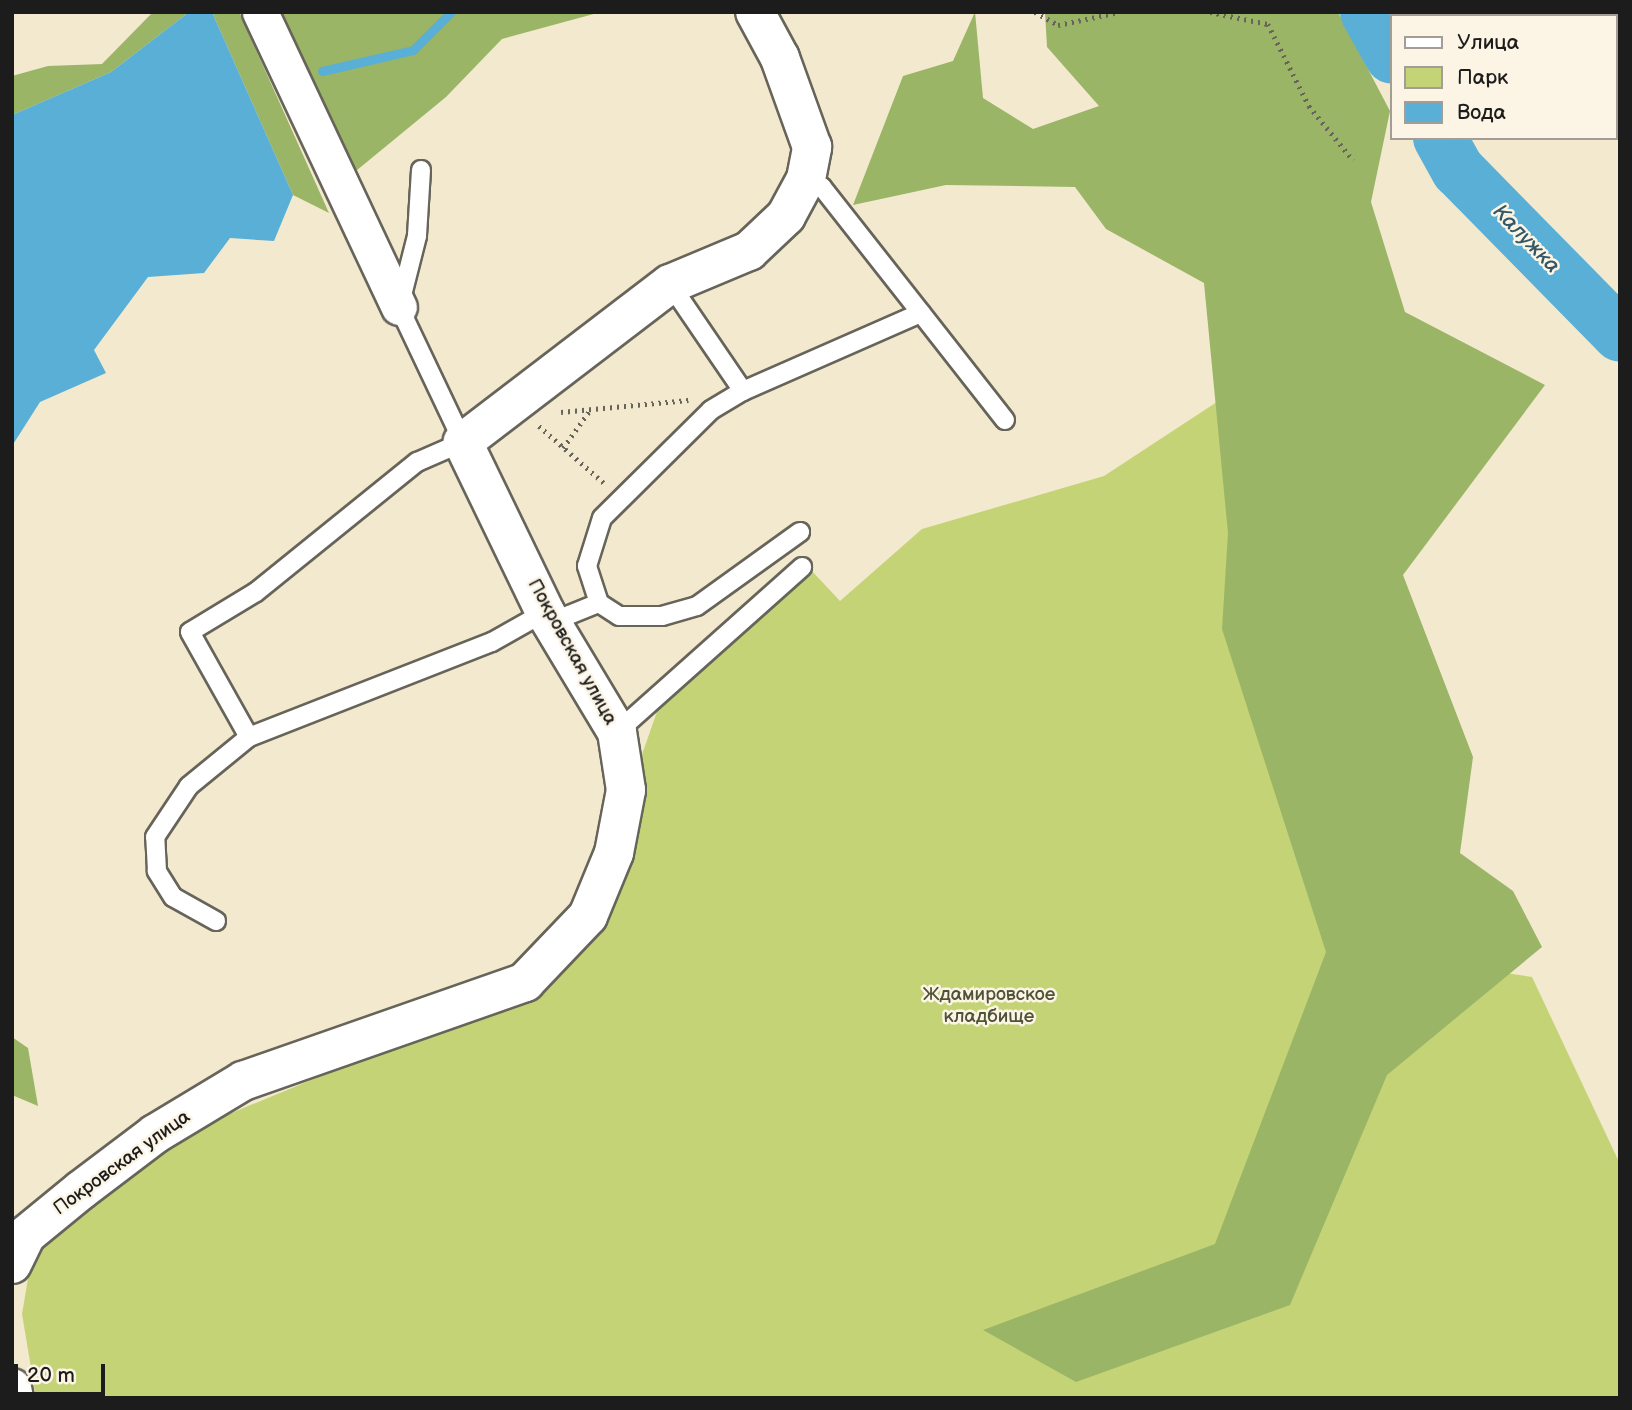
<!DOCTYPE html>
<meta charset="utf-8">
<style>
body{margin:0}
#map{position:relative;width:1632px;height:1410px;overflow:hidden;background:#f3e9ce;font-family:"Balsamiq Sans",sans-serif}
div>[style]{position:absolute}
.green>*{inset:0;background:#c4d376}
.forest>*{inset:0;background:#9bb567}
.water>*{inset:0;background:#59afd5}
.stream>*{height:9px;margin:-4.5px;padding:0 4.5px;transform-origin:4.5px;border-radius:4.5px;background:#59afd5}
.river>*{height:54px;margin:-27px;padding:0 27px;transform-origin:27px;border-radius:27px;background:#59afd5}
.path>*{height:4.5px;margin-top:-2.25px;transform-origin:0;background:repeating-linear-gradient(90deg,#67645a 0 2px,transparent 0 7px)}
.roads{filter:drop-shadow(2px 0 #67645a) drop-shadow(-2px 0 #67645a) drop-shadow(0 2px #67645a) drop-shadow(0 -2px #67645a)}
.lane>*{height:18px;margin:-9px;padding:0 9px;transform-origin:9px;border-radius:9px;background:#fff}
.street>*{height:35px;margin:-17.5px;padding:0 17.5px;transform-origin:17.5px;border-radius:17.5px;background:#fff}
.secondary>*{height:38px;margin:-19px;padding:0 19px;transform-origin:19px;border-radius:19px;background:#fff}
span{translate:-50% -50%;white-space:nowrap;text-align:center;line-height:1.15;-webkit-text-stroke:5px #fcf5e5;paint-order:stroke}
.street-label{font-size:19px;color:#1c1c1c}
.park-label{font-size:19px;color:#4e5337}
.water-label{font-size:21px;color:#345766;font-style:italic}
.frame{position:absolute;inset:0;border:14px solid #1c1c1c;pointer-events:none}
.legend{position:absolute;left:1390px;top:14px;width:228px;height:126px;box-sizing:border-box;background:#fcf5e5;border:2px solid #a29e95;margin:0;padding:9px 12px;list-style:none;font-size:21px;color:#1c1c1c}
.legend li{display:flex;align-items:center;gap:14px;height:35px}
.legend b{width:35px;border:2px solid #a29e95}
.scale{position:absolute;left:14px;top:1364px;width:91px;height:32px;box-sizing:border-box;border:4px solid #1c1c1c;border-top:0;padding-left:9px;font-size:21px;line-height:24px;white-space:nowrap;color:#1c1c1c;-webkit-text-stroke:5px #fcf5e5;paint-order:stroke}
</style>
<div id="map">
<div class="green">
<i style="clip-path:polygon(1223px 398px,1381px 954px,1532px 977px,1620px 1164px,1620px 1398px,36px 1398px,22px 1314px,31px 1261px,76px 1207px,229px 1114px,543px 984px,639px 763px,665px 689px,811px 570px,840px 601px,922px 529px,1104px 476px)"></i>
</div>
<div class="forest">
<i style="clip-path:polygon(153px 12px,189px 12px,111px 72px,12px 115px,12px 76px,48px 66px,102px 64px)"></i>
<i style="clip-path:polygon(212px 12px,239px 12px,329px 213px,293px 195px)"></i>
<i style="clip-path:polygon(277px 12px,601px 12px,502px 39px,446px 97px,351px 175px)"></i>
<i style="clip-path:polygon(975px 12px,983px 98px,1033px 129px,1099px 106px,1047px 47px,1045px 12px,1338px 12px,1390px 111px,1371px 202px,1405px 312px,1545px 385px,1403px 575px,1473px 757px,1460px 853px,1513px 891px,1542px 947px,1387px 1075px,1290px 1305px,1076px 1382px,983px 1330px,1215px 1244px,1326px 952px,1222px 629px,1228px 533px,1204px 283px,1106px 229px,1075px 187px,946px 185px,853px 205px,903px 76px,953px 61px)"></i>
<i style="clip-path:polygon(12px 1037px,28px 1048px,38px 1106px,12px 1095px)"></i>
</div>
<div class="water">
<i style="clip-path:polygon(189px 12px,212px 12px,293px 195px,274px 241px,230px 238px,204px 273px,148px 277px,94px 350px,106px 373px,40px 402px,12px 446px,12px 115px,111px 72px)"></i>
</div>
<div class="stream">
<i style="left:322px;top:71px;width:93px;rotate:-13deg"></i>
<i style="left:413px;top:50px;width:54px;rotate:-45deg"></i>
</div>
<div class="river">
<i style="left:1367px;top:12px;width:51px;rotate:60.9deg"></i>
<i style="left:1440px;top:138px;width:37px;rotate:61deg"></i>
<i style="left:1458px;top:170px;width:231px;rotate:45.5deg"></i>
</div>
<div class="path">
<i style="left:1035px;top:12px;width:26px;rotate:29deg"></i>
<i style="left:1058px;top:25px;width:62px;rotate:-12deg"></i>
<i style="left:1210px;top:12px;width:59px;rotate:11.7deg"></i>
<i style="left:1268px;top:24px;width:92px;rotate:63.4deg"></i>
<i style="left:1309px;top:106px;width:70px;rotate:50.8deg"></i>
<i style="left:561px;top:412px;width:128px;rotate:-5.4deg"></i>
<i style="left:539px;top:426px;width:86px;rotate:41.2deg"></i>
<i style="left:563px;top:448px;width:47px;rotate:-54.6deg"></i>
</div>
<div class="roads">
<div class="lane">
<i style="left:421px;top:170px;width:66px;rotate:93.5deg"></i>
<i style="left:417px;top:236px;width:73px;rotate:104.2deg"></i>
<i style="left:399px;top:307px;width:149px;rotate:64.6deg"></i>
<i style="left:463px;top:442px;width:50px;rotate:156.5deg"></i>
<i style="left:417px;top:462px;width:207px;rotate:141.1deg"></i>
<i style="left:256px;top:592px;width:77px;rotate:148.8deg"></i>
<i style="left:190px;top:632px;width:120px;rotate:60.7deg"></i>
<i style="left:249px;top:737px;width:261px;rotate:-21.4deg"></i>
<i style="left:492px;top:642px;width:61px;rotate:-29.5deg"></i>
<i style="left:921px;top:313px;width:136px;rotate:51.9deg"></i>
<i style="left:743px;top:391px;width:194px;rotate:-23.7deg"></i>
<i style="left:921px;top:313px;width:160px;rotate:-128.2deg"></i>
<i style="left:822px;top:187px;width:18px;rotate:-153deg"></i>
<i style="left:599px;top:603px;width:24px;rotate:33deg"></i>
<i style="left:619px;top:616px;width:43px"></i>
<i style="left:662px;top:616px;width:36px;rotate:-16deg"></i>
<i style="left:697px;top:606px;width:127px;rotate:-35.7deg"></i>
<i style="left:554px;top:626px;width:13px;rotate:-42deg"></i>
<i style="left:564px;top:617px;width:38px;rotate:-22deg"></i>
<i style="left:599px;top:603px;width:39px;rotate:-108deg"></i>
<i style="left:587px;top:566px;width:50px;rotate:-72.6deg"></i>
<i style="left:602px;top:518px;width:153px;rotate:-44.7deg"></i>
<i style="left:711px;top:410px;width:37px;rotate:-31deg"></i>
<i style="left:743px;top:391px;width:130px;rotate:-124.3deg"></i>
<i style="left:617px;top:732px;width:248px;rotate:-41.7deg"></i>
<i style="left:216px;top:921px;width:49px;rotate:-150.8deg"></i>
<i style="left:173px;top:897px;width:31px;rotate:-122deg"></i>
<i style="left:157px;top:871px;width:34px;rotate:-93deg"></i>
<i style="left:155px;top:837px;width:61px;rotate:-56.3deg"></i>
<i style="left:189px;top:786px;width:77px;rotate:-39.2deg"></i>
</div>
<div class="street">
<i style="left:260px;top:12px;width:326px;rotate:64.8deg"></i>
</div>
<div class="secondary">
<i style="left:12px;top:1264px;width:32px;rotate:-64deg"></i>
<i style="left:26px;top:1235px;width:71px;rotate:-39.3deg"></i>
<i style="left:81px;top:1190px;width:93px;rotate:-37.1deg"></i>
<i style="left:155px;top:1134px;width:103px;rotate:-31.1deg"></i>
<i style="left:243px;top:1081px;width:299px;rotate:-19.3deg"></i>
<i style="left:525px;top:982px;width:91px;rotate:-46.3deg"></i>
<i style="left:588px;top:916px;width:68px;rotate:-67.6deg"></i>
<i style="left:614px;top:853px;width:64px;rotate:-79.2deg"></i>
<i style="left:626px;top:790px;width:59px;rotate:-98.8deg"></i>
<i style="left:617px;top:732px;width:140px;rotate:-121deg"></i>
<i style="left:545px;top:612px;width:189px;rotate:-115.8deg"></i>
<i style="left:463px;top:442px;width:260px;rotate:-37.4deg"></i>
<i style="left:670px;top:284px;width:86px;rotate:-22.7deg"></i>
<i style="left:749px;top:251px;width:51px;rotate:-43.4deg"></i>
<i style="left:786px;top:216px;width:42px;rotate:-61.6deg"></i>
<i style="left:806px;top:179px;width:33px;rotate:-79deg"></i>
<i style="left:812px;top:147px;width:95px;rotate:-109.8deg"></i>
<i style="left:780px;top:58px;width:52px;rotate:-118.5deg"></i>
<i style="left:12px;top:1388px;width:10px;rotate:79deg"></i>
</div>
</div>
<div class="street-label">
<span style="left:572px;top:652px;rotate:61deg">Покровская улица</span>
<span style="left:122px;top:1163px;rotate:-36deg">Покровская улица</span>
</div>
<div class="park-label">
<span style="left:989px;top:1006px">Ждамировское<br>кладбище</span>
</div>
<div class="water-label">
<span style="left:1526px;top:239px;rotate:46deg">Калужка</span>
</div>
<div class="frame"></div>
<ul class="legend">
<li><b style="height:9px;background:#fff"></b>Улица</li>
<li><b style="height:19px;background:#c4d376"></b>Парк</li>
<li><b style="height:19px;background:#59afd5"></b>Вода</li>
</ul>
<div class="scale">20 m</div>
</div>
